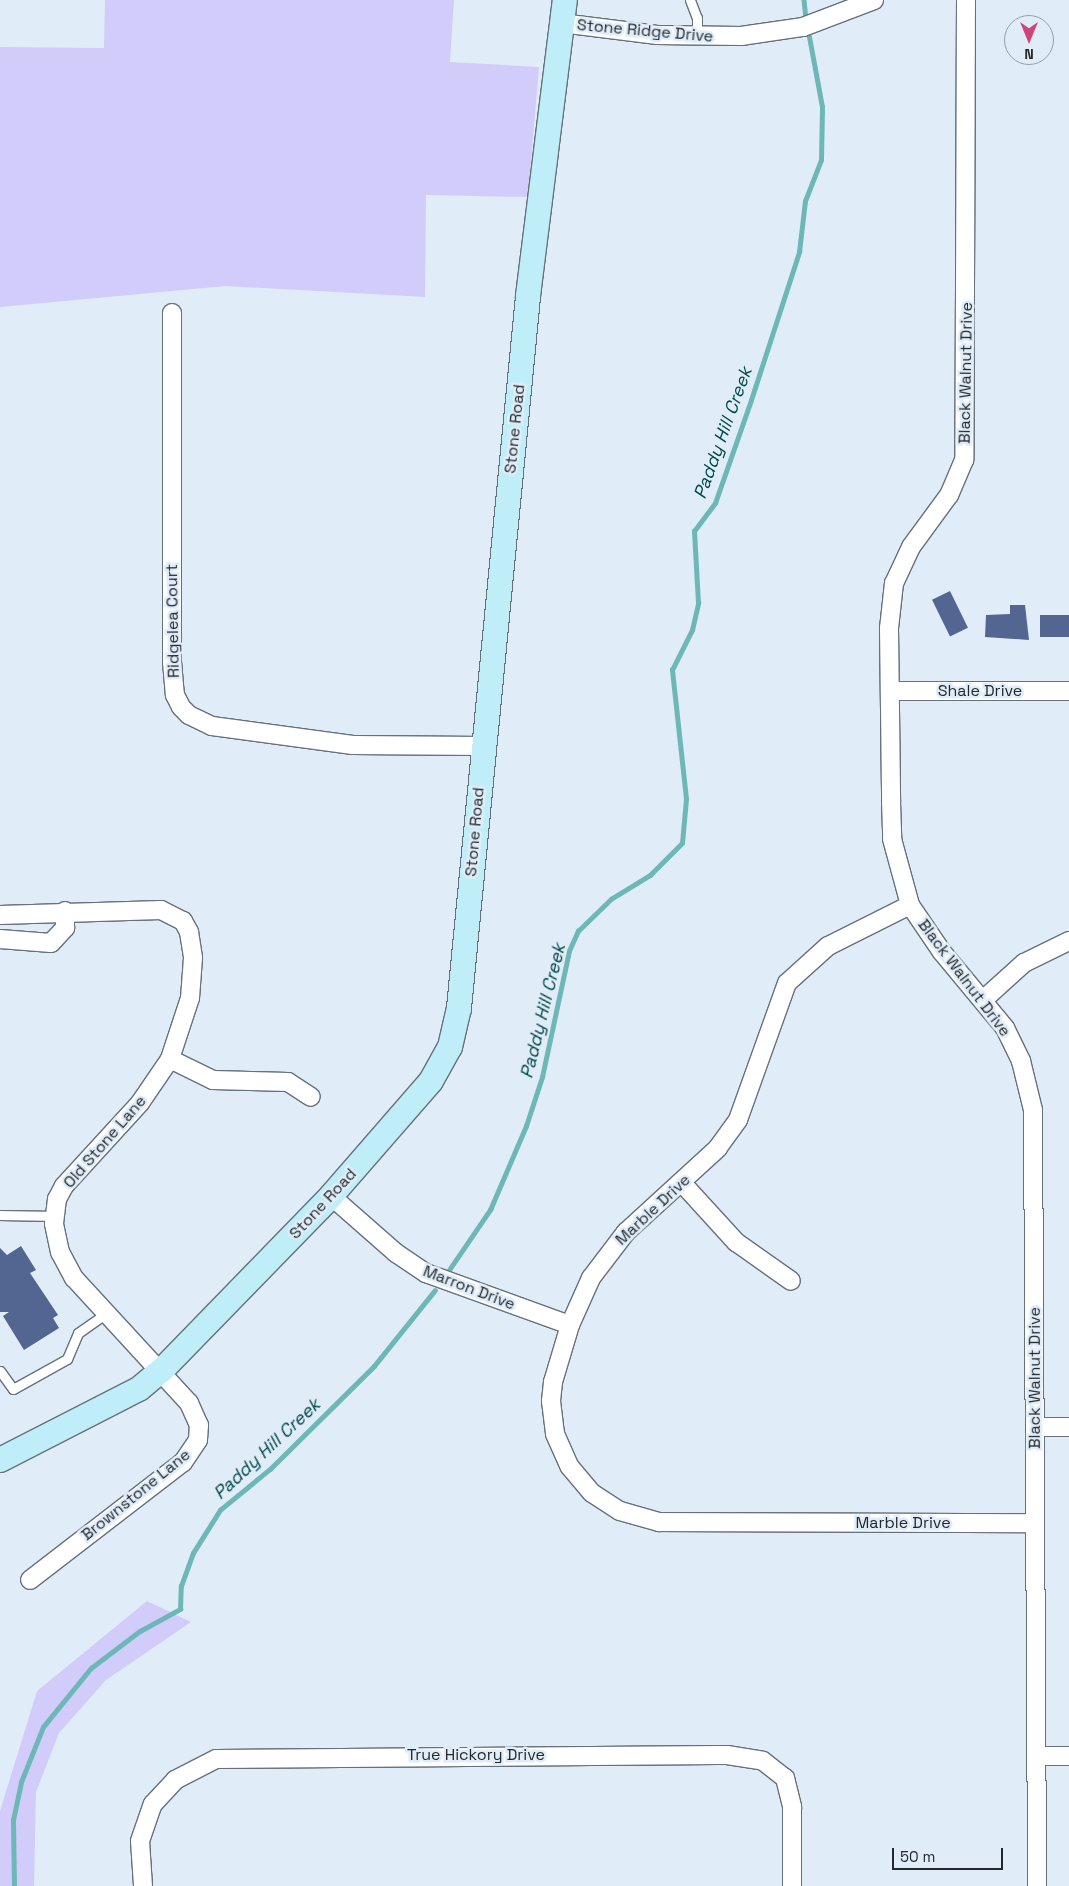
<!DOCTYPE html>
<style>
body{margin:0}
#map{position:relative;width:1069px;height:1886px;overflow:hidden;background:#e0edf8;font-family:"Space Grotesk",sans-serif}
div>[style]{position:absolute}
.green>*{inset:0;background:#d1ccf9}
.stream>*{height:4.5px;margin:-2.25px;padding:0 2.25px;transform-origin:2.25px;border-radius:2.25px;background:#6eb7b7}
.building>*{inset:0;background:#536591;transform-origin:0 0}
.roads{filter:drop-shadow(1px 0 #66717b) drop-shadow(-1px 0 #66717b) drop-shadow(0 1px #66717b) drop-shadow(0 -1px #66717b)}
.lane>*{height:9px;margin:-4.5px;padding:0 4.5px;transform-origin:4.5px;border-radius:4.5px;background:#fff}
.street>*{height:18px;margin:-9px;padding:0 9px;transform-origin:9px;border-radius:9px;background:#fff}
.secondary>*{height:24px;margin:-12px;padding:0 12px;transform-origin:12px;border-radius:12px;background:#bfeef9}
span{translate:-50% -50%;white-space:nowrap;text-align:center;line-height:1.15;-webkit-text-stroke:5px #e0edf8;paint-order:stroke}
.street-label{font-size:16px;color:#23282c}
.water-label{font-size:18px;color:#004848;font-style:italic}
.north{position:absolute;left:1004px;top:15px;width:50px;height:50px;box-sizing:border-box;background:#e0edf8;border:1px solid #949ea6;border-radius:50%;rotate:180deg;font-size:14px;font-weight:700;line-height:20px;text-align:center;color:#23282c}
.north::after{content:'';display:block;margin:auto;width:18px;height:22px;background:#d04478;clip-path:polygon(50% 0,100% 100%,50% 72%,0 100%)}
.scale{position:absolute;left:892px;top:1848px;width:111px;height:22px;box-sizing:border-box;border:2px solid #23282c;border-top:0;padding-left:6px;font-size:15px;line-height:18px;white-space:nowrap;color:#23282c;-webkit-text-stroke:4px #e0edf8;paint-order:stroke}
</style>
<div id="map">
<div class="green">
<i style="clip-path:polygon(105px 0,454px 0,450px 62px,539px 67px,528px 197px,426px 195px,425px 297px,226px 286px,0 307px,0 47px,104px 48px)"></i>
<i style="clip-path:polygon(147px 1601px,191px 1622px,106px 1680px,59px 1733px,36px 1792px,34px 1886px,0 1886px,0 1811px,37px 1691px)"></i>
</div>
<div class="stream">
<i style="left:804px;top:0;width:20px;rotate:84deg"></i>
<i style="left:449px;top:1270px;width:73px;rotate:-55.7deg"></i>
<i style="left:490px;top:1210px;width:91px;rotate:-66.8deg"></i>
<i style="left:526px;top:1126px;width:52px;rotate:-71.9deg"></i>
<i style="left:542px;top:1077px;width:129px;rotate:-77.9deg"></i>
<i style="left:569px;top:951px;width:22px;rotate:-66deg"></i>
<i style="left:578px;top:931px;width:46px;rotate:-44.1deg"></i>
<i style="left:611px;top:899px;width:46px;rotate:-31.6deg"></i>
<i style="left:650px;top:875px;width:45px;rotate:-45deg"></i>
<i style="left:682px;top:843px;width:44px;rotate:-84.8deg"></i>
<i style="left:686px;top:799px;width:130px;rotate:-96.2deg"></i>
<i style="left:672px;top:670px;width:45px;rotate:-63.4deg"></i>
<i style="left:692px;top:630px;width:28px;rotate:-77deg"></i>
<i style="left:698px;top:603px;width:72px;rotate:-93.2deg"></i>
<i style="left:694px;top:531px;width:35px;rotate:-53deg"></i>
<i style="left:715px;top:503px;width:109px;rotate:-70.7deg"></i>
<i style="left:751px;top:400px;width:156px;rotate:-72deg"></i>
<i style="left:799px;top:252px;width:51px;rotate:-83.3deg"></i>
<i style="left:805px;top:201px;width:44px;rotate:-68.7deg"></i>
<i style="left:821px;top:160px;width:53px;rotate:-88.9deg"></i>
<i style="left:822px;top:107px;width:71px;rotate:-100.5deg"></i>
<i style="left:14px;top:1886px;width:66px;rotate:-90.9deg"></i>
<i style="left:13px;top:1820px;width:39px;rotate:-78deg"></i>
<i style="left:21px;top:1782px;width:59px;rotate:-68.2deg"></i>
<i style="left:43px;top:1727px;width:76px;rotate:-50.9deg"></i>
<i style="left:91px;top:1668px;width:61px;rotate:-37.1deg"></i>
<i style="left:140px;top:1631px;width:46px;rotate:-28.8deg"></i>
<i style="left:180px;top:1609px;width:23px;rotate:-88deg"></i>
<i style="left:181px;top:1586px;width:35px;rotate:-70deg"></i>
<i style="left:193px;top:1553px;width:51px;rotate:-57.9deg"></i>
<i style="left:220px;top:1510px;width:65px;rotate:-39.4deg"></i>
<i style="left:270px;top:1469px;width:146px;rotate:-44.7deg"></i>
<i style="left:374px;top:1366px;width:97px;rotate:-51.2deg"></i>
</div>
<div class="building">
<i style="left:950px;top:591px;width:41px;height:20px;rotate:64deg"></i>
<i style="clip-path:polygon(1010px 605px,1025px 605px,1029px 640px,985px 637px,986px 615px,1010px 614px)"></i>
<i style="left:1040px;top:615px;width:29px;height:22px"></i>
<i style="clip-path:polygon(21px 1246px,36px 1270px,30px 1273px,58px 1315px,53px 1318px,59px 1328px,24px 1350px,3px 1316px,9px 1312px,0 1312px,0 1248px,7px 1255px)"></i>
</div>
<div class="roads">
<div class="lane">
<i style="left:690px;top:0;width:19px;rotate:69deg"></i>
<i style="left:697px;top:18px;width:19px;rotate:90deg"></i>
<i style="left:0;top:1215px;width:54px;rotate:1.1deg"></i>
<i style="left:0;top:1371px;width:22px;rotate:54deg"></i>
<i style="left:13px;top:1389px;width:62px;rotate:-29.1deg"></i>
<i style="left:67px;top:1359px;width:28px;rotate:-67deg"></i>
<i style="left:78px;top:1333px;width:35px;rotate:-35deg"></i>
</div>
<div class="street">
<i style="left:966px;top:0;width:460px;rotate:90.2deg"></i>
<i style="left:964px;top:460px;width:38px;rotate:113deg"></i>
<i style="left:949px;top:495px;width:64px;rotate:126.2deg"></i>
<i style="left:911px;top:547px;width:40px;rotate:115deg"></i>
<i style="left:894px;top:583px;width:45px;rotate:96.3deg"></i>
<i style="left:889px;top:628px;width:174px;rotate:89.3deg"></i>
<i style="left:891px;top:802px;width:37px;rotate:88deg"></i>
<i style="left:892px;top:839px;width:68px;rotate:74.7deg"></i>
<i style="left:910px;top:905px;width:57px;rotate:55.8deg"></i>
<i style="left:942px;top:952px;width:99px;rotate:50.3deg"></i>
<i style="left:1005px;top:1028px;width:37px;rotate:64deg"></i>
<i style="left:1021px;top:1061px;width:50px;rotate:76.2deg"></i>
<i style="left:1033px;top:1110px;width:776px;rotate:89.7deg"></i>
<i style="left:561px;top:23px;width:97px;rotate:7.1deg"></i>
<i style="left:657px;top:35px;width:84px;rotate:0.7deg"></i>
<i style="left:741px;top:36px;width:63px;rotate:-8.3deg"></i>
<i style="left:803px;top:27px;width:76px;rotate:-20.8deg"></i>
<i style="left:172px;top:313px;width:349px;rotate:90deg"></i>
<i style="left:172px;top:662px;width:33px;rotate:85deg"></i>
<i style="left:175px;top:695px;width:13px;rotate:63deg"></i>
<i style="left:181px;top:707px;width:11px;rotate:45deg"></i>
<i style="left:189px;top:715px;width:25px;rotate:26deg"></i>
<i style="left:212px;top:726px;width:142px;rotate:7.7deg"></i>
<i style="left:353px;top:745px;width:130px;rotate:0.4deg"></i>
<i style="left:892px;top:691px;width:177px"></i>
<i style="left:910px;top:905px;width:92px;rotate:153.4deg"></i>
<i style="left:828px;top:946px;width:55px;rotate:137.9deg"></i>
<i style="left:787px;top:983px;width:145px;rotate:109.7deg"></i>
<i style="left:738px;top:1120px;width:34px;rotate:126deg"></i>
<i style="left:718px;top:1148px;width:125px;rotate:137.6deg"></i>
<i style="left:626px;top:1232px;width:58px;rotate:127.3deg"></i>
<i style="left:591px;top:1278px;width:51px;rotate:114.1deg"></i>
<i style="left:570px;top:1325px;width:59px;rotate:106.6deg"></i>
<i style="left:553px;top:1382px;width:19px;rotate:96deg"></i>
<i style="left:551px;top:1401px;width:33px;rotate:83deg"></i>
<i style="left:555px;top:1434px;width:36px;rotate:66deg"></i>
<i style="left:570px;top:1467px;width:34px;rotate:50deg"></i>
<i style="left:592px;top:1493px;width:33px;rotate:33deg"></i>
<i style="left:620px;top:1511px;width:41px;rotate:15.8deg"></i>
<i style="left:659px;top:1522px;width:376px;rotate:0.2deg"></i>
<i style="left:0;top:915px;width:161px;rotate:-1.8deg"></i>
<i style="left:161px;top:910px;width:25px;rotate:27deg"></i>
<i style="left:183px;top:921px;width:13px;rotate:61deg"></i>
<i style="left:189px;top:932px;width:26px;rotate:81deg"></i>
<i style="left:193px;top:958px;width:40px;rotate:94.3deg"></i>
<i style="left:190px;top:998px;width:64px;rotate:108.2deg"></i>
<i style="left:170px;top:1059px;width:53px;rotate:124.3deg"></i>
<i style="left:140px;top:1103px;width:113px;rotate:132.5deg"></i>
<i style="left:64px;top:1186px;width:15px;rotate:118deg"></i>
<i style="left:57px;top:1199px;width:25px;rotate:97deg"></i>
<i style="left:54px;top:1224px;width:29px;rotate:78deg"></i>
<i style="left:60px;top:1252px;width:30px;rotate:62deg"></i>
<i style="left:74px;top:1278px;width:170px;rotate:47.4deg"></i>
<i style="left:189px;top:1403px;width:24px;rotate:66deg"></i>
<i style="left:199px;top:1425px;width:15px;rotate:94deg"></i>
<i style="left:198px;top:1440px;width:27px;rotate:124deg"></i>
<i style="left:183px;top:1462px;width:193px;rotate:142.4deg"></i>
<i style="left:0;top:939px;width:51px;rotate:4.5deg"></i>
<i style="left:51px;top:943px;width:21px;rotate:-47deg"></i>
<i style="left:65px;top:928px;width:17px;rotate:-90deg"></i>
<i style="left:983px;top:1000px;width:55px;rotate:-42.1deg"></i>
<i style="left:1024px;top:963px;width:50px;rotate:-26.1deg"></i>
<i style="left:170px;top:1059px;width:48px;rotate:26deg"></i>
<i style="left:213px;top:1080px;width:75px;rotate:1.5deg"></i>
<i style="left:288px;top:1082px;width:27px;rotate:33deg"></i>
<i style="left:683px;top:1184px;width:79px;rotate:47.6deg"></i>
<i style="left:736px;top:1242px;width:67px;rotate:35.3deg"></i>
<i style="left:331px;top:1196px;width:86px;rotate:41.2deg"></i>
<i style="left:396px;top:1253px;width:36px;rotate:34deg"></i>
<i style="left:426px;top:1273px;width:153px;rotate:19.9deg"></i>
<i style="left:1036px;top:1427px;width:33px"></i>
<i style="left:1037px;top:1756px;width:32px"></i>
<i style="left:143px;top:1886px;width:45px;rotate:-93.8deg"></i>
<i style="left:140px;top:1841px;width:39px;rotate:-71deg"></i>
<i style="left:153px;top:1804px;width:33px;rotate:-47deg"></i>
<i style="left:175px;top:1780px;width:46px;rotate:-27.1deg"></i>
<i style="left:216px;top:1759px;width:511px;rotate:-0.45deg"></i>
<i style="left:727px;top:1755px;width:36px;rotate:9deg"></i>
<i style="left:763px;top:1761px;width:28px;rotate:38deg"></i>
<i style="left:785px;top:1778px;width:30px;rotate:76deg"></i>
<i style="left:792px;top:1807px;width:79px;rotate:90deg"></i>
</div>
<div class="secondary">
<i style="left:0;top:1460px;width:156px;rotate:-27.1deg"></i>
<i style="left:139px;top:1389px;width:30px;rotate:-40deg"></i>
<i style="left:162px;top:1370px;width:243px;rotate:-45.8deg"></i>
<i style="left:331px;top:1196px;width:152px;rotate:-49deg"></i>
<i style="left:431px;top:1081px;width:39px;rotate:-61deg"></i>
<i style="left:450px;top:1047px;width:40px;rotate:-77deg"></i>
<i style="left:459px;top:1008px;width:715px;rotate:-84.46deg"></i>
<i style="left:528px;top:296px;width:298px;rotate:-82.9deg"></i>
</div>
</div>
<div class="street-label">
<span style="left:645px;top:31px;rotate:5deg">Stone Ridge Drive</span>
<span style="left:966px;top:373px;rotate:-89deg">Black Walnut Drive</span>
<span style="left:515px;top:429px;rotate:-84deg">Stone Road</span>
<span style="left:173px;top:621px;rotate:-91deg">Ridgelea Court</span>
<span style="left:980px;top:691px">Shale Drive</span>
<span style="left:475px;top:832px;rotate:-85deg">Stone Road</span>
<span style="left:964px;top:978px;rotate:53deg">Black Walnut Drive</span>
<span style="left:105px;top:1142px;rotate:-49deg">Old Stone Lane</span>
<span style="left:323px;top:1204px;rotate:-47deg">Stone Road</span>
<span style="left:653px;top:1210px;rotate:-43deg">Marble Drive</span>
<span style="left:469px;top:1288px;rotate:21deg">Marron Drive</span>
<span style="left:1035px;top:1378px;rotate:-90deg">Black Walnut Drive</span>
<span style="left:136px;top:1495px;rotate:-39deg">Brownstone Lane</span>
<span style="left:903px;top:1523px">Marble Drive</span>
<span style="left:476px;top:1755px">True Hickory Drive</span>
</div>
<div class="water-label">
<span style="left:723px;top:433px;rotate:-70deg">Paddy Hill Creek</span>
<span style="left:543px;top:1011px;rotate:-76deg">Paddy Hill Creek</span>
<span style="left:267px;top:1449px;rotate:-43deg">Paddy Hill Creek</span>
</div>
<div class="north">N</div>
<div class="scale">50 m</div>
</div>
